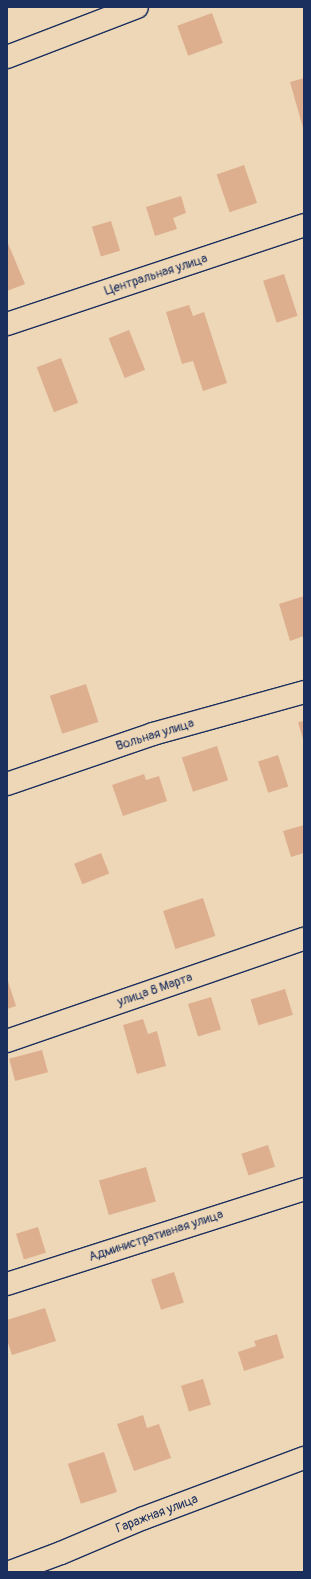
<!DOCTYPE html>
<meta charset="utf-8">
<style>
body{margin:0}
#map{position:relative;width:311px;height:1579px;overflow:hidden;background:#eed7b6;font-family:Pangolin,sans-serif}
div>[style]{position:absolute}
.building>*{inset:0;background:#ddaf8f;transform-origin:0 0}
.roads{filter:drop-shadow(1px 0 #1b2f5e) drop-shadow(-1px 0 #1b2f5e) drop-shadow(0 1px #1b2f5e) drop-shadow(0 -1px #1b2f5e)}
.minor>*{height:22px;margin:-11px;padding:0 11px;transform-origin:11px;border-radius:11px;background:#eed7b6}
span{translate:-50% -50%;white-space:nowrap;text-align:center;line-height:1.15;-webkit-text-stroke:3.5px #eed7b6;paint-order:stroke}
.street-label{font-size:13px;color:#1b2f5e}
.frame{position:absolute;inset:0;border:8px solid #1b2f5e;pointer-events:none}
</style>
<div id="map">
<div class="building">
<i style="left:212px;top:13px;width:32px;height:37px;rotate:70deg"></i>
<i style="clip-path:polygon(304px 78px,304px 127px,303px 128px,290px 82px)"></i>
<i style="left:244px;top:165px;width:40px;height:29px;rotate:71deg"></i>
<i style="clip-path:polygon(181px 196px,186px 213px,173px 218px,177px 229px,155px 236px,146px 207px)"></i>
<i style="left:111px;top:221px;width:31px;height:20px;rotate:73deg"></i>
<i style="clip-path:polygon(7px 241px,25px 284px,7px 291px)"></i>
<i style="left:284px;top:274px;width:44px;height:22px;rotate:72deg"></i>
<i style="clip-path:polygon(189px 305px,193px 316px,204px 312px,227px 383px,203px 391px,193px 361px,182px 364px,166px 312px)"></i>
<i style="left:129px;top:330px;width:43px;height:22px;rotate:68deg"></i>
<i style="left:61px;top:358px;width:48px;height:26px;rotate:69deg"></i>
<i style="clip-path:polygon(304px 596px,304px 636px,290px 641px,279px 604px)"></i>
<i style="left:86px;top:684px;width:40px;height:38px;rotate:72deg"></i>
<i style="clip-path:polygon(304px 721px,304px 743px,298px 722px)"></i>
<i style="left:217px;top:746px;width:36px;height:37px;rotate:72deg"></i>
<i style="left:278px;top:755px;width:33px;height:21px;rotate:72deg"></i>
<i style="clip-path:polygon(144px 774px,146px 780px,159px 776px,167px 801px,123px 816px,112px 785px)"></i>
<i style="clip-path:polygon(304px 825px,304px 853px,291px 857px,283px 831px)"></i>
<i style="left:101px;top:853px;width:22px;height:29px;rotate:68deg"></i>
<i style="left:203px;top:898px;width:40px;height:42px;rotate:72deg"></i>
<i style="clip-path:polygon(7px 978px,16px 1006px,7px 1009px)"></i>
<i style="left:285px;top:989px;width:27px;height:36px;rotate:73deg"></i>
<i style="left:211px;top:997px;width:34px;height:24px;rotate:73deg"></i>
<i style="clip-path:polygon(143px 1019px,148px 1034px,157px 1031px,166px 1066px,137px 1074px,123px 1025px)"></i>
<i style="left:42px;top:1050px;width:23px;height:34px;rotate:75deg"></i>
<i style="left:268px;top:1145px;width:23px;height:28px;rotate:72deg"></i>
<i style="left:146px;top:1167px;width:36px;height:49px;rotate:74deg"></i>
<i style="left:38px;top:1227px;width:27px;height:23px;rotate:73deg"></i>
<i style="left:174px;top:1272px;width:32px;height:24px;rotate:72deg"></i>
<i style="clip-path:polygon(45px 1308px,56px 1341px,12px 1355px,7px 1340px,7px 1320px)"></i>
<i style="clip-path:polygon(277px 1334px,284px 1358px,244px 1371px,238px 1352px,256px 1346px,254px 1341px)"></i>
<i style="left:203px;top:1379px;width:27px;height:23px;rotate:73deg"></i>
<i style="clip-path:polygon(143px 1415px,147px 1428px,159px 1424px,171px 1458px,134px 1471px,117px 1424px)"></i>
<i style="left:104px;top:1452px;width:42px;height:38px;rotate:72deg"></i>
</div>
<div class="roads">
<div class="minor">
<i style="left:7px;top:57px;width:139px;rotate:-21deg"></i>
<i style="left:7px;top:324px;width:313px;rotate:-18.4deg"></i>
<i style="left:7px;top:784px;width:154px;rotate:-18.9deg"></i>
<i style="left:153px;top:734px;width:157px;rotate:-15.5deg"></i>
<i style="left:7px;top:1041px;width:314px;rotate:-19deg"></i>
<i style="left:7px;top:1284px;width:312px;rotate:-17.7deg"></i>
<i style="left:10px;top:1572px;width:54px;rotate:-20.4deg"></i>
<i style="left:61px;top:1553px;width:90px;rotate:-22.9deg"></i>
<i style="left:144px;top:1518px;width:171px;rotate:-20.6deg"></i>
</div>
</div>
<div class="street-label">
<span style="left:156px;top:275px;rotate:-18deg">Центральная улица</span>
<span style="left:155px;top:735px;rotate:-17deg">Вольная улица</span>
<span style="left:155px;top:990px;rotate:-19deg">улица 8 Марта</span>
<span style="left:156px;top:1236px;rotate:-18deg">Административная улица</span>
<span style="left:157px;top:1514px;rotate:-21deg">Гаражная улица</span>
</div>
<div class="frame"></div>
</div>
